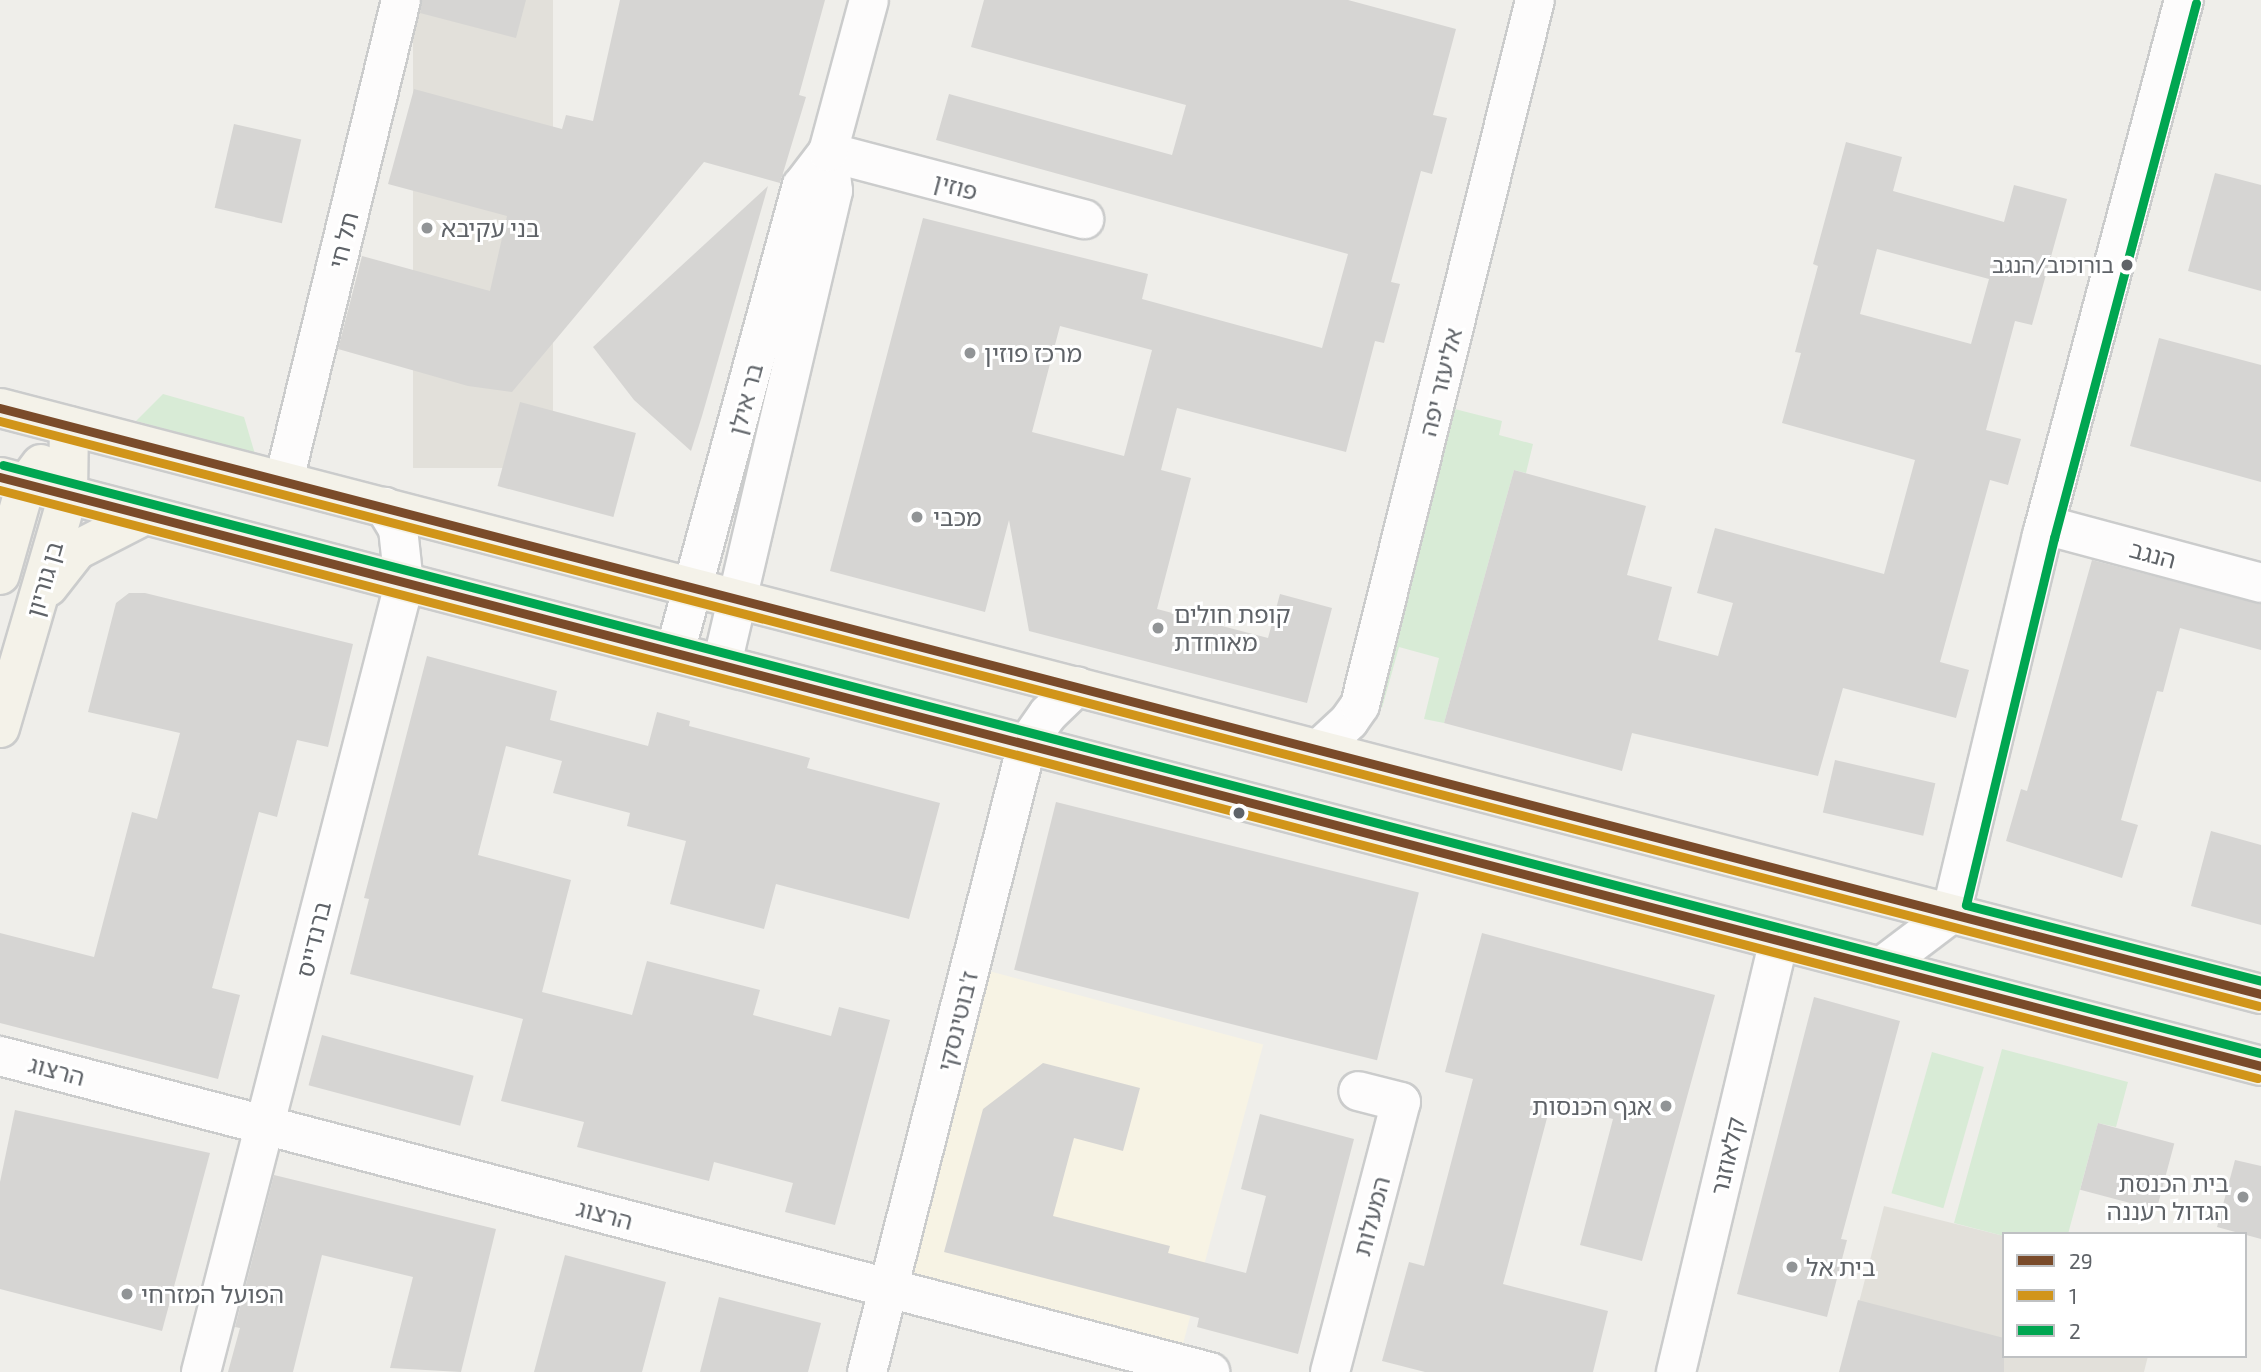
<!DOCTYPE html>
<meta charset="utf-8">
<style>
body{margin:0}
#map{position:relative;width:2261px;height:1372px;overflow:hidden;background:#efeeea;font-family:"Exo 2","Noto Sans Hebrew",sans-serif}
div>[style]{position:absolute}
.commercial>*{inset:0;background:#f7f3e4;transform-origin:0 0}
.education>*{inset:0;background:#e2e0da;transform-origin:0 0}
.green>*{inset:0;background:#d8ebd6;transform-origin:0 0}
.building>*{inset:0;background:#d6d5d3;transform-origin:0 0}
.roads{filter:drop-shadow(2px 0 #cbcccc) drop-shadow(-2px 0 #cbcccc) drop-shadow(0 2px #cbcccc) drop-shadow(0 -2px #cbcccc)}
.minor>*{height:38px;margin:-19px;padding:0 19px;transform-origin:19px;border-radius:19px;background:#fdfcfc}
.major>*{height:38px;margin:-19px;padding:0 19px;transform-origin:19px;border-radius:19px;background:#f4f2e9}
.bus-1>*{height:9px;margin:-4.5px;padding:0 4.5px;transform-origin:4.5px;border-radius:4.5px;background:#7a4b2a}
.bus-2>*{height:9px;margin:-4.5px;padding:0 4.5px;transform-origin:4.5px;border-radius:4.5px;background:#d1951a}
.bus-3>*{height:9px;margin:-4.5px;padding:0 4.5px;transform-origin:4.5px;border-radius:4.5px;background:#00a651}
.dots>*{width:19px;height:19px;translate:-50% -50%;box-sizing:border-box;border:4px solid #fff;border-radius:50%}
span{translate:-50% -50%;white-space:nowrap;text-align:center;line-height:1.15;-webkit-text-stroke:6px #fff;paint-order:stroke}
.bus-label{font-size:22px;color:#5f6368}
.right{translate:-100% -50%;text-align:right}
.street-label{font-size:24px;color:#5f6368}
.poi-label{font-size:24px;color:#5f6368}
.left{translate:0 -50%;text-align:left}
.legend{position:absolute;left:2002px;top:1232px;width:245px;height:126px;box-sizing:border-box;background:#fff;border:2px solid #bfc1c3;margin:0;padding:9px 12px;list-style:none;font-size:21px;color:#5f6368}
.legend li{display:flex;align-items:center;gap:14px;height:35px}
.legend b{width:35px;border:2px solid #bfc1c3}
</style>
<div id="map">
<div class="commercial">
<i style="left:985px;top:970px;width:288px;height:317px;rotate:15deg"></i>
</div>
<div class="education">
<i style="left:413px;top:0;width:140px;height:468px"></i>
<i style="clip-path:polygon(1884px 1206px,2004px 1236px,2004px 1356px,2148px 1356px,2144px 1372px,1841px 1372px)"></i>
</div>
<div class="green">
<i style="clip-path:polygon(163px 394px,244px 417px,255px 454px,136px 421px)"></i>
<i style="clip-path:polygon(1435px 404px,1502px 421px,1499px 435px,1533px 444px,1526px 473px,1514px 470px,1444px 723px,1424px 719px,1439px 658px,1399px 647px,1382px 708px,1360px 701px)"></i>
<i style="clip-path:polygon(2002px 1049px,2128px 1082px,2116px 1127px,2098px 1123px,2068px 1234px,2004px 1236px,1954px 1223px)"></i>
<i style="left:1932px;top:1052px;width:54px;height:147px;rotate:16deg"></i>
</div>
<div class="building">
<i style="clip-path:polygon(422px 0,526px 0,516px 38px,420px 13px)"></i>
<i style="clip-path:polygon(620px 0,825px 0,799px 95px,806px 97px,780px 183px,704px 162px,512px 392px,468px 386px,338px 349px,362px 256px,490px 291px,507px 216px,388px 184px,414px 89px,562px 129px,566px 115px,593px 121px)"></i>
<i style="clip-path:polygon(evenodd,984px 0,1348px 0,1456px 29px,1433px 115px,1447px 118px,1432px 174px,1421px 171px,1391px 282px,1400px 284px,1384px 343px,1375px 341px,1346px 452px,1177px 408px,1161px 470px,1191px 478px,1157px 609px,1268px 638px,1280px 594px,1332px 608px,1307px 703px,1029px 631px,1009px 520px,985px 612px,830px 571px,923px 218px,1148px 274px,1142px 299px,1322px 348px,1348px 254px,936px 140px,949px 94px,1172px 155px,1186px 105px,971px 47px,984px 0,1060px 326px,1152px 350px,1124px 456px,1032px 432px,1060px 326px)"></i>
<i style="left:234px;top:124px;width:69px;height:86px;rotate:13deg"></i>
<i style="clip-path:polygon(evenodd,1846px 142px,1902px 157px,1893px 191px,2004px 222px,2014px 185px,2067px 199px,2032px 325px,2015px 321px,1986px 430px,2021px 439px,2008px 485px,1990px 480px,1940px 662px,1969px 670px,1956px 718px,1843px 688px,1818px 776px,1632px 733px,1622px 771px,1444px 723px,1514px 470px,1646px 506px,1627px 575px,1672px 587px,1658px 640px,1718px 656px,1733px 603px,1697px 593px,1715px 528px,1884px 574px,1915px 460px,1782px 423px,1801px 353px,1795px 352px,1818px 266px,1813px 264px,1846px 142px,1877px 249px,1989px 279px,1971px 344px,1860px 314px,1877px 249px)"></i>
<i style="clip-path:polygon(2215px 173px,2261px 185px,2261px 291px,2188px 271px)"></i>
<i style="clip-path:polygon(768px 186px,702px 416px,691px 451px,634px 400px,593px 347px)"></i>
<i style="clip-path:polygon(2159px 338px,2261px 365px,2261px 482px,2130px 446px)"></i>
<i style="left:520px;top:402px;width:120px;height:87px;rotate:15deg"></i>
<i style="clip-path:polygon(2092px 560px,2261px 604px,2261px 650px,2180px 628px,2163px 692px,2157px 691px,2121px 820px,2138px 825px,2122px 878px,2006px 841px,2021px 789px,2027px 791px)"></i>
<i style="clip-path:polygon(145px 593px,353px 644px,328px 747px,297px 740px,277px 817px,259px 812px,212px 988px,240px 995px,218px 1079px,0 1023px,0 933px,94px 957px,132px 812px,157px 819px,180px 733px,88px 712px,116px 603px,129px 593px)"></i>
<i style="clip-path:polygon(427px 656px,557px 691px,550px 720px,648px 746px,657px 712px,690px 721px,689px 726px,810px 758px,807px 768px,940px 803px,909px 919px,776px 884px,764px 929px,670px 904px,686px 841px,627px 826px,630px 813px,553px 793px,562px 761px,506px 746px,478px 855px,571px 880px,542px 992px,632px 1015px,647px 961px,760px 990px,753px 1015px,831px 1036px,839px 1007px,890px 1020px,835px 1225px,785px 1212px,793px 1183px,714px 1162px,709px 1181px,577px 1147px,584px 1122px,501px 1101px,523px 1019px,350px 974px,369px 899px,364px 898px)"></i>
<i style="left:1835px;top:760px;width:103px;height:54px;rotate:13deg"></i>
<i style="left:1056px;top:802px;width:374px;height:173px;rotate:14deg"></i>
<i style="clip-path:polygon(2211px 831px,2261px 845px,2261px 925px,2191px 906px)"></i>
<i style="clip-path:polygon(1482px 933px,1715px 995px,1642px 1261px,1580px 1245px,1613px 1119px,1551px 1103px,1503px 1284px,1608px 1311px,1593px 1372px,1425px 1372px,1382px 1361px,1409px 1262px,1424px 1266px,1473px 1079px,1445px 1072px)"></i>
<i style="clip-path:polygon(1814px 997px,1900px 1021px,1841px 1239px,1847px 1240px,1827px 1317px,1737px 1294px)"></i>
<i style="left:322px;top:1035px;width:157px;height:52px;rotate:15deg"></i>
<i style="clip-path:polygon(1043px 1063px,1140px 1088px,1123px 1151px,1074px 1138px,1053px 1216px,1170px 1246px,1168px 1253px,1246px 1273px,1266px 1196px,1241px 1189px,1260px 1114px,1354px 1139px,1298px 1354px,1197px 1327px,1199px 1318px,944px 1252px,983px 1109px)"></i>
<i style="clip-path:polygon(15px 1110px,210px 1153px,162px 1331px,0 1289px,0 1182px)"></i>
<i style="left:2098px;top:1123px;width:79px;height:69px;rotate:15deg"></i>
<i style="clip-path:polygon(2235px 1160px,2261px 1166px,2261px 1239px,2217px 1227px)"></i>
<i style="clip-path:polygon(274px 1175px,496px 1229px,461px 1372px,390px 1368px,413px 1277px,322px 1255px,293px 1372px,228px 1372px,240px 1328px,235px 1327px)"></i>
<i style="clip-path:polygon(565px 1255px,666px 1282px,642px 1372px,534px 1372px)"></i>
<i style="clip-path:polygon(719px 1297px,821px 1323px,808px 1372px,700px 1372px)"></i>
<i style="clip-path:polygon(1858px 1300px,2004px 1338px,2004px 1372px,1839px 1372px)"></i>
</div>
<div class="roads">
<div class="minor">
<i style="left:828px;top:152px;width:265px;rotate:14.7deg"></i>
<i style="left:284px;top:480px;width:494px;rotate:-76.3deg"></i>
<i style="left:2045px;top:525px;width:224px;rotate:15deg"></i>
<i style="left:675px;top:652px;width:483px;rotate:-74.8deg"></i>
<i style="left:802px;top:186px;width:43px;rotate:-52.6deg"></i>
<i style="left:722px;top:664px;width:486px;rotate:-76.8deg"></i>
<i style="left:833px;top:191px;width:39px;rotate:-97deg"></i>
<i style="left:828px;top:152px;width:157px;rotate:-74.9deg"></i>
<i style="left:1319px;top:749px;width:41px;rotate:-43deg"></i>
<i style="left:1349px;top:721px;width:19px;rotate:-55deg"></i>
<i style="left:1360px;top:705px;width:726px;rotate:-76.06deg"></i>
<i style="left:1881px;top:967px;width:88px;rotate:-37.1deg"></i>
<i style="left:1951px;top:914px;width:390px;rotate:-76.5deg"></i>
<i style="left:2042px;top:535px;width:554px;rotate:-75.14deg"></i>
<i style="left:0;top:1056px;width:1251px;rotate:14.64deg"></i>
<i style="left:201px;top:1372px;width:814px;rotate:-75.55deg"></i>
<i style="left:404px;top:584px;width:55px;rotate:-96.2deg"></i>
<i style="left:398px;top:529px;width:26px;rotate:-121deg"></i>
<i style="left:867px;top:1372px;width:648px;rotate:-75.71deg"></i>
<i style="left:1027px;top:744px;width:37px;rotate:-55deg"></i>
<i style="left:1048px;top:714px;width:40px;rotate:-44deg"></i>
<i style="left:1330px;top:1372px;width:279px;rotate:-75.3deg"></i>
<i style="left:1401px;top:1102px;width:44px;rotate:-165.7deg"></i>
<i style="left:1676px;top:1372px;width:443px;rotate:-76.6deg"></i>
</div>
<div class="major">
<i style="left:0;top:408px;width:2336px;rotate:14.53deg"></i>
<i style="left:0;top:477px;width:2336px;rotate:14.6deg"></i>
<i style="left:0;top:575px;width:95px;rotate:-74.1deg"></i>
<i style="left:26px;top:484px;width:25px;rotate:-53deg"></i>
<i style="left:48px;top:587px;width:47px;rotate:-51.9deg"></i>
<i style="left:77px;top:550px;width:76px;rotate:-27.2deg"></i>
<i style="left:0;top:728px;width:243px;rotate:-73.7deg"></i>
<i style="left:68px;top:495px;width:69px;rotate:-89.2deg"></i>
</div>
</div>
<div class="bus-1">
<i style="left:0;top:408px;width:2336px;rotate:14.53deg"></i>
<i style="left:0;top:477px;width:2336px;rotate:14.6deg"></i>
</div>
<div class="bus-2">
<i style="left:0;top:421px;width:2333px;rotate:14.52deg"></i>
<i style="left:0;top:490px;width:2333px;rotate:14.6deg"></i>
</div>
<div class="bus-3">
<i style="left:2196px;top:3px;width:554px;rotate:104.86deg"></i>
<i style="left:2054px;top:538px;width:377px;rotate:103.5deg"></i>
<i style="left:1966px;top:905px;width:305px;rotate:14.4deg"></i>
<i style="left:3px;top:465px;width:2333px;rotate:14.6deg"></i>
</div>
<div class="dots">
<i style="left:427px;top:228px;background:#919496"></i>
<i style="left:2127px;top:265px;background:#5f6368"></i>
<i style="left:970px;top:353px;background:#919496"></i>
<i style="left:917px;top:517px;background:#919496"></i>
<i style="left:1158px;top:628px;background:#919496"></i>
<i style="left:1239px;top:813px;background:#5f6368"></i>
<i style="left:1666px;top:1106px;background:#919496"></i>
<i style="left:2243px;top:1197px;background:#919496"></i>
<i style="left:1792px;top:1267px;background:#919496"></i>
<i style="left:127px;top:1294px;background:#919496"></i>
</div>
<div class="bus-label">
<span class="right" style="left:2114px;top:265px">בורוכוב/הנגב</span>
</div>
<div class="street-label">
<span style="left:956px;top:186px;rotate:15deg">פוזין</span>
<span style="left:343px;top:240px;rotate:-76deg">תל חי</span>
<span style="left:1440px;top:382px;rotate:-76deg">אליעזר יפה</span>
<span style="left:745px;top:399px;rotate:-75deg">בר אילן</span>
<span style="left:2153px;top:554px;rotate:15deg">הנגב</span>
<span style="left:44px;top:579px;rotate:-74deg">בן גוריון</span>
<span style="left:313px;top:939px;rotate:-76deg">ברנדייס</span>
<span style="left:957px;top:1021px;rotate:-76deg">ז'בוטינסקי</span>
<span style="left:57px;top:1070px;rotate:15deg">הרצוג</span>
<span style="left:1727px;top:1156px;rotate:-77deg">קלאוזנר</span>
<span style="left:605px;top:1214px;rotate:15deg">הרצוג</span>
<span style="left:1371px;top:1216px;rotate:-75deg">המעלות</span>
</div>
<div class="poi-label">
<span class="left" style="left:441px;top:228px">בני עקיבא</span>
<span class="left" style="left:984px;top:353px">מרכז פוזין</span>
<span class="left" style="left:933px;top:517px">מכבי</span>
<span class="left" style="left:1174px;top:628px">קופת חולים<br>מאוחדת</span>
<span class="right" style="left:1652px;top:1106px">אגף הכנסות</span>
<span class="right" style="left:2229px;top:1197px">בית הכנסת<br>הגדול רעננה</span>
<span class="left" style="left:1806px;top:1267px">בית אל</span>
<span class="left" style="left:141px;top:1294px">הפועל המזרחי</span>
</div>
<ul class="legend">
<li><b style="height:9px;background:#7a4b2a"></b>29</li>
<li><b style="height:9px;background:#d1951a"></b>1</li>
<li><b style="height:9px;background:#00a651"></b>2</li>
</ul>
</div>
